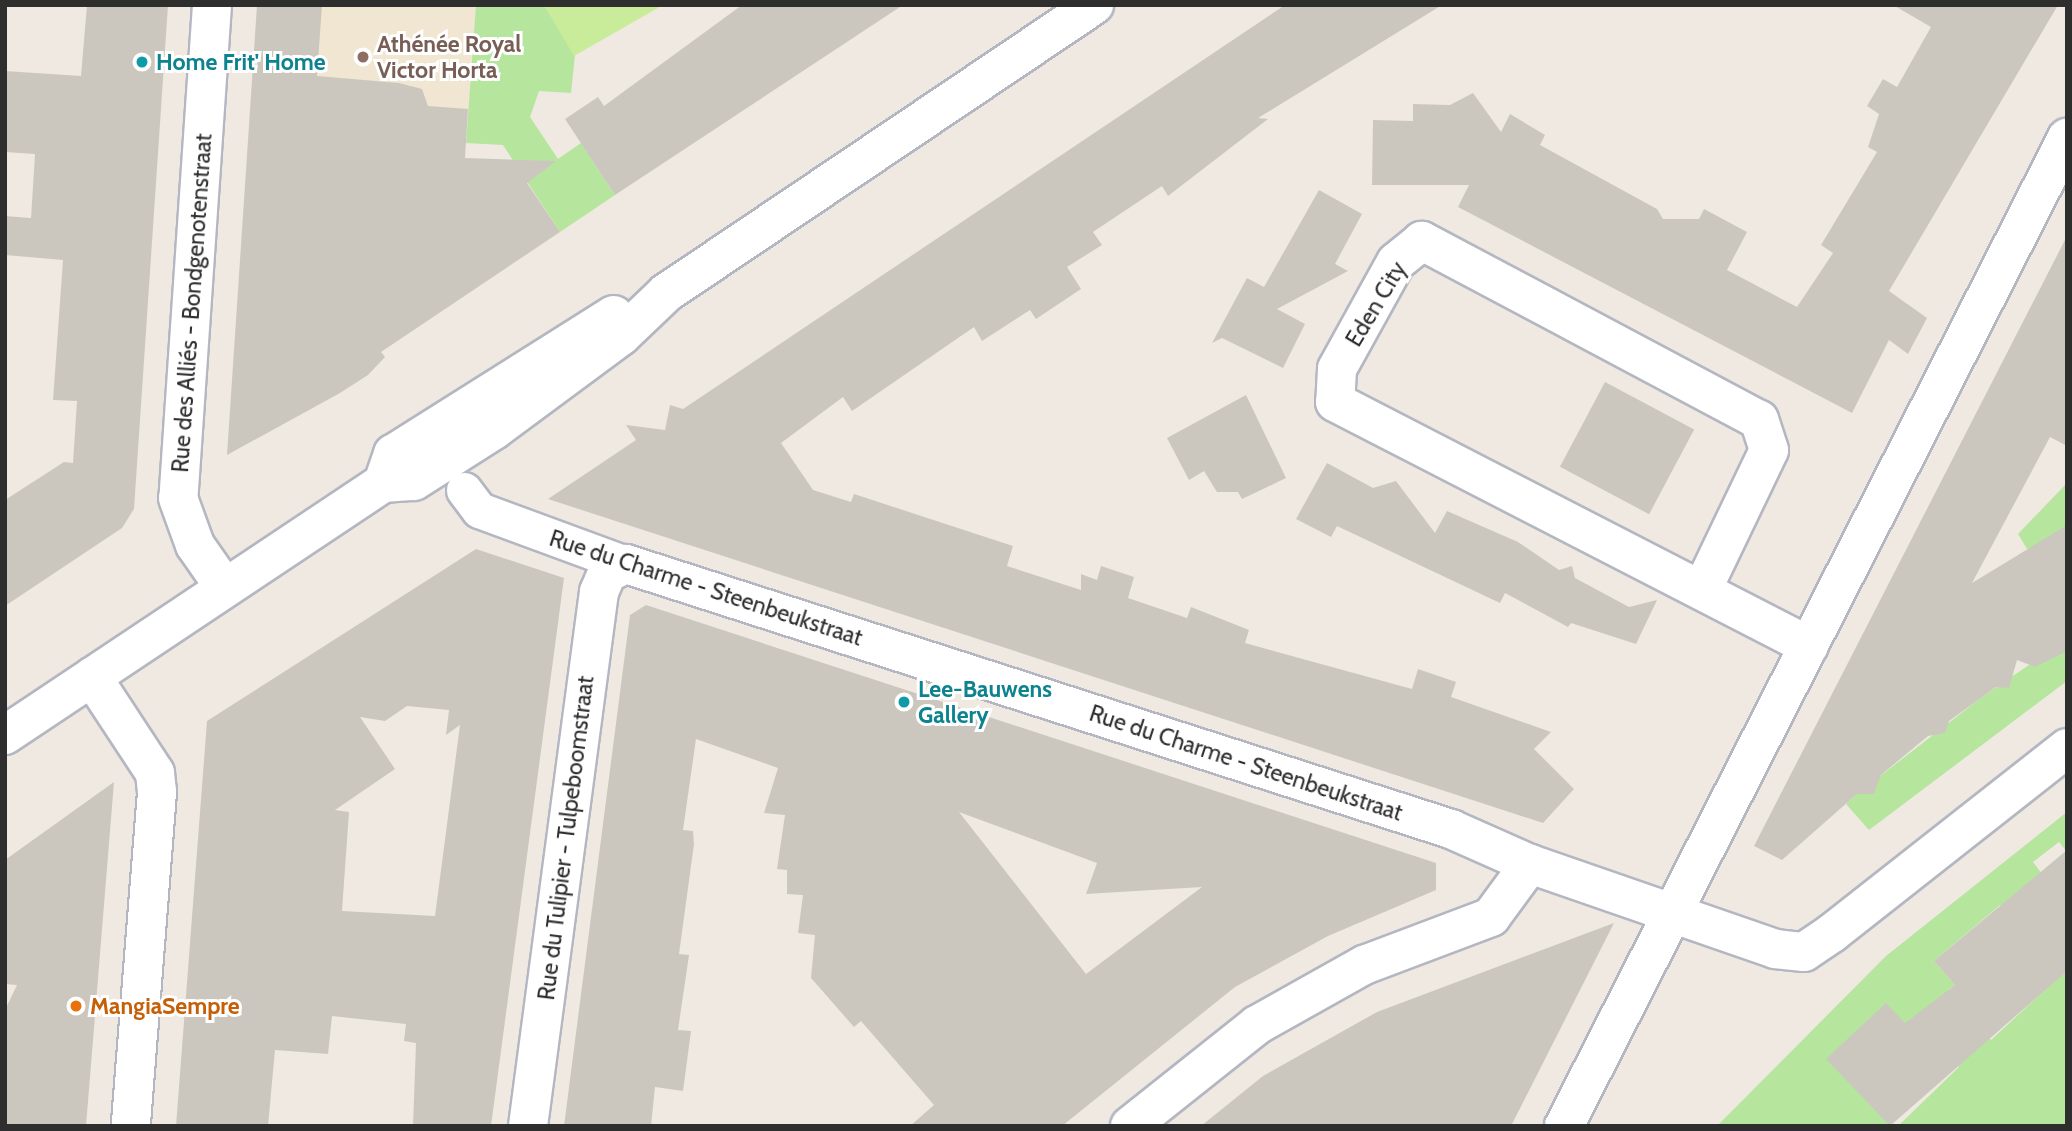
<!DOCTYPE html>
<meta charset="utf-8">
<style>
body{margin:0}
#map{position:relative;width:2072px;height:1131px;overflow:hidden;background:#efe9e1;font-family:Cabin,sans-serif}
div>[style]{position:absolute}
.education>*{inset:0;background:#f0e6d1}
.green>*{inset:0;background:#b6e59e}
.pitch>*{inset:0;background:#c9ec9a}
.building>*{inset:0;background:#cbc7bf;transform-origin:0 0}
.roads{filter:drop-shadow(2px 0 #b4b7c1) drop-shadow(-2px 0 #b4b7c1) drop-shadow(0 2px #b4b7c1) drop-shadow(0 -2px #b4b7c1)}
.pedestrian>*{height:35px;margin:-17.5px;padding:0 17.5px;transform-origin:17.5px;border-radius:17.5px;background:#fff}
.minor>*{height:38px;margin:-19px;padding:0 19px;transform-origin:19px;border-radius:19px;background:#fff}
.tertiary>*{height:38px;margin:-19px;padding:0 19px;transform-origin:19px;border-radius:19px;background:#fff}
.dots>*{width:19px;height:19px;translate:-50% -50%;box-sizing:border-box;border:4px solid #fff;border-radius:50%}
span{translate:-50% -50%;white-space:nowrap;text-align:center;line-height:1.15;-webkit-text-stroke:6px #fff;paint-order:stroke}
.education-label{font-size:23px;color:#785e54;font-weight:700}
.left{translate:0 -50%;text-align:left}
.culture-label{font-size:23px;color:#0d838f;font-weight:700}
.street-label{font-size:23px;color:#2e2e2e}
.food-label{font-size:23px;color:#c56008;font-weight:700}
.frame{position:absolute;inset:0;border:7px solid #2e2e2e;pointer-events:none}
</style>
<div id="map">
<div class="education">
<i style="clip-path:polygon(257px 5px,476px 5px,464px 156px,374px 153px)"></i>
</div>
<div class="green">
<i style="clip-path:polygon(476px 5px,544px 5px,575px 55px,571px 93px,539px 91px,530px 117px,558px 159px,581px 143px,615px 195px,560px 232px,503px 145px,466px 143px)"></i>
<i style="clip-path:polygon(2067px 483px,2067px 537px,2027px 549px,2018px 534px)"></i>
<i style="clip-path:polygon(2067px 650px,2067px 681px,1869px 830px,1846px 804px,1859px 792px,1873px 792px,1875px 780px,1982px 697px,2029px 665px)"></i>
<i style="clip-path:polygon(evenodd,2067px 812px,2067px 852px,2059px 842px,2033px 862px,2058px 895px,2067px 921px,2067px 1126px,1898px 1126px,1959px 1067px,1939px 1045px,1890px 1126px,1717px 1126px,1886px 956px,2067px 812px,2000px 905px,2060px 976px,1991px 1040px,1948px 990px,1955px 985px,1934px 961px,2000px 905px)"></i>
</div>
<div class="pitch">
<i style="clip-path:polygon(544px 5px,663px 5px,574px 56px)"></i>
</div>
<div class="building">
<i style="clip-path:polygon(87px 5px,168px 5px,134px 509px,122px 528px,5px 606px,5px 500px,64px 462px,73px 463px,77px 401px,53px 400px,63px 260px,5px 255px,5px 216px,31px 218px,35px 154px,5px 152px,5px 71px,81px 76px)"></i>
<i style="clip-path:polygon(257px 5px,322px 5px,317px 76px,399px 83px,422px 89px,428px 106px,468px 109px,465px 158px,556px 161px,527px 183px,560px 232px,381px 352px,385px 357px,368px 375px,340px 393px,227px 455px)"></i>
<i style="clip-path:polygon(742px 5px,903px 5px,615px 195px,565px 119px,598px 97px,604px 106px)"></i>
<i style="clip-path:polygon(1285px 5px,1442px 5px,1258px 118px,1268px 119px,1168px 196px,1162px 186px,1093px 232px,1102px 245px,1067px 267px,1081px 289px,1036px 319px,1030px 310px,982px 341px,974px 327px,852px 411px,843px 397px,781px 443px,813px 490px,851px 502px,854px 494px,1013px 546px,1007px 566px,1081px 590px,1081px 574px,1097px 580px,1101px 566px,1134px 577px,1128px 598px,1187px 618px,1191px 607px,1249px 630px,1245px 643px,1412px 689px,1418px 669px,1456px 682px,1451px 697px,1551px 732px,1534px 749px,1574px 789px,1543px 823px,548px 499px,636px 440px,626px 425px,665px 430px,670px 405px,683px 409px)"></i>
<i style="clip-path:polygon(1893px 5px,2058px 5px,1889px 291px,1927px 318px,1908px 354px,1889px 340px,1852px 413px,1458px 207px,1469px 185px,1372px 185px,1373px 120px,1413px 121px,1413px 104px,1450px 105px,1473px 93px,1501px 132px,1510px 114px,1545px 135px,1540px 145px,1657px 209px,1663px 219px,1699px 219px,1704px 209px,1747px 232px,1727px 270px,1797px 307px,1833px 253px,1821px 245px,1877px 152px,1868px 147px,1879px 114px,1867px 106px,1883px 79px,1897px 87px,1931px 27px)"></i>
<i style="clip-path:polygon(1319px 190px,1362px 214px,1335px 264px,1348px 271px,1277px 309px,1305px 324px,1283px 368px,1222px 338px,1212px 343px,1247px 278px,1264px 287px)"></i>
<i style="clip-path:polygon(2067px 236px,2067px 446px,2050px 437px,1972px 583px,2067px 525px,2067px 651px,2035px 667px,2017px 660px,2009px 688px,1996px 687px,1949px 721px,1945px 733px,1928px 736px,1881px 775px,1874px 794px,1857px 794px,1782px 860px,1754px 846px)"></i>
<i style="left:1605px;top:382px;width:101px;height:96px;rotate:28deg"></i>
<i style="clip-path:polygon(1246px 395px,1286px 478px,1242px 499px,1238px 492px,1217px 492px,1204px 471px,1189px 480px,1167px 438px)"></i>
<i style="clip-path:polygon(1327px 463px,1373px 488px,1396px 481px,1435px 533px,1447px 511px,1518px 542px,1559px 570px,1572px 566px,1575px 578px,1629px 607px,1657px 600px,1636px 644px,1571px 623px,1568px 627px,1505px 593px,1500px 603px,1337px 526px,1331px 537px,1296px 519px)"></i>
<i style="clip-path:polygon(evenodd,476px 549px,564px 578px,491px 1126px,413px 1126px,416px 1043px,404px 1041px,406px 1024px,332px 1016px,328px 1054px,275px 1050px,268px 1126px,176px 1126px,207px 721px,476px 549px,407px 706px,449px 710px,446px 735px,460px 725px,435px 916px,342px 911px,349px 812px,335px 810px,395px 769px,360px 717px,385px 721px,407px 706px)"></i>
<i style="clip-path:polygon(evenodd,646px 605px,1436px 863px,1436px 890px,1328px 936px,1235px 987px,1062px 1126px,910px 1126px,934px 1105px,861px 1021px,854px 1027px,811px 978px,815px 935px,798px 933px,803px 895px,787px 894px,787px 870px,777px 869px,785px 815px,764px 813px,778px 768px,696px 739px,683px 830px,693px 831px,694px 844px,679px 954px,689px 955px,678px 1030px,691px 1031px,683px 1091px,655px 1087px,651px 1126px,564px 1126px,630px 615px,646px 605px,959px 812px,1097px 863px,1086px 894px,1202px 887px,1086px 974px,959px 812px)"></i>
<i style="clip-path:polygon(114px 782px,86px 1126px,5px 1126px,5px 1010px,17px 985px,5px 984px,5px 860px)"></i>
<i style="clip-path:polygon(2067px 850px,2067px 971px,1890px 1126px,1826px 1059px,1886px 1003px,1905px 1023px,1955px 985px,1934px 961px)"></i>
<i style="clip-path:polygon(1614px 923px,1511px 1126px,1201px 1126px,1263px 1076px,1377px 1012px)"></i>
</div>
<div class="roads">
<div class="pedestrian">
<i style="left:464px;top:490px;width:25px;rotate:53deg"></i>
<i style="left:479px;top:510px;width:157px;rotate:20.2deg"></i>
</div>
<div class="minor">
<i style="left:212px;top:5px;width:494px;rotate:93.9deg"></i>
<i style="left:178px;top:498px;width:50px;rotate:70.1deg"></i>
<i style="left:195px;top:545px;width:52px;rotate:55.1deg"></i>
<i style="left:1702px;top:590px;width:155px;rotate:-64.4deg"></i>
<i style="left:1769px;top:450px;width:32px;rotate:-108deg"></i>
<i style="left:1759px;top:420px;width:382px;rotate:-152deg"></i>
<i style="left:1422px;top:241px;width:33px;rotate:141deg"></i>
<i style="left:1396px;top:262px;width:122px;rotate:118.9deg"></i>
<i style="left:1337px;top:369px;width:33px;rotate:93deg"></i>
<i style="left:1335px;top:402px;width:533px;rotate:27.24deg"></i>
<i style="left:92px;top:677px;width:115px;rotate:56.7deg"></i>
<i style="left:155px;top:773px;width:19px;rotate:84deg"></i>
<i style="left:157px;top:792px;width:335px;rotate:94.5deg"></i>
<i style="left:528px;top:1126px;width:539px;rotate:-82.43deg"></i>
<i style="left:599px;top:592px;width:21px;rotate:-67deg"></i>
<i style="left:607px;top:573px;width:21px;rotate:-25deg"></i>
<i style="left:626px;top:564px;width:867px;rotate:17.81deg"></i>
<i style="left:1451px;top:829px;width:86px;rotate:23.9deg"></i>
<i style="left:1530px;top:864px;width:259px;rotate:19.1deg"></i>
<i style="left:1775px;top:949px;width:29px;rotate:6deg"></i>
<i style="left:1804px;top:952px;width:34px;rotate:-34deg"></i>
<i style="left:1832px;top:933px;width:299px;rotate:-38.2deg"></i>
<i style="left:1130px;top:1126px;width:162px;rotate:-38.5deg"></i>
<i style="left:1257px;top:1025px;width:123px;rotate:-29.3deg"></i>
<i style="left:1364px;top:965px;width:136px;rotate:-20.7deg"></i>
<i style="left:1491px;top:917px;width:66px;rotate:-53.7deg"></i>
<i style="left:1564px;top:1126px;width:1109px;rotate:-63.02deg"></i>
</div>
<div class="tertiary">
<i style="left:383px;top:483px;width:31px;rotate:-71deg"></i>
<i style="left:393px;top:454px;width:261px;rotate:-32.2deg"></i>
<i style="left:5px;top:735px;width:454px;rotate:-33.7deg"></i>
<i style="left:383px;top:483px;width:31px;rotate:-4deg"></i>
<i style="left:414px;top:481px;width:95px;rotate:-32.5deg"></i>
<i style="left:494px;top:430px;width:158px;rotate:-36.5deg"></i>
<i style="left:621px;top:336px;width:62px;rotate:-43.7deg"></i>
<i style="left:666px;top:293px;width:516px;rotate:-33.94deg"></i>
</div>
</div>
<div class="dots">
<i style="left:363px;top:57px;background:#8d6e63"></i>
<i style="left:142px;top:62px;background:#0f9aa8"></i>
<i style="left:904px;top:702px;background:#0f9aa8"></i>
<i style="left:76px;top:1006px;background:#e8710a"></i>
</div>
<div class="education-label">
<span class="left" style="left:377px;top:57px">Athénée Royal<br>Victor Horta</span>
</div>
<div class="culture-label">
<span class="left" style="left:156px;top:62px">Home Frit' Home</span>
<span class="left" style="left:918px;top:702px">Lee-Bauwens<br>Gallery</span>
</div>
<div class="street-label">
<span style="left:192px;top:303px;rotate:-86deg">Rue des Alliés - Bondgenotenstraat</span>
<span style="left:1376px;top:304px;rotate:-59deg">Eden City</span>
<span style="left:706px;top:588px;rotate:18deg">Rue du Charme - Steenbeukstraat</span>
<span style="left:1246px;top:763px;rotate:18deg">Rue du Charme - Steenbeukstraat</span>
<span style="left:566px;top:838px;rotate:-83deg">Rue du Tulipier - Tulpeboomstraat</span>
</div>
<div class="food-label">
<span class="left" style="left:90px;top:1006px">MangiaSempre</span>
</div>
<div class="frame"></div>
</div>
